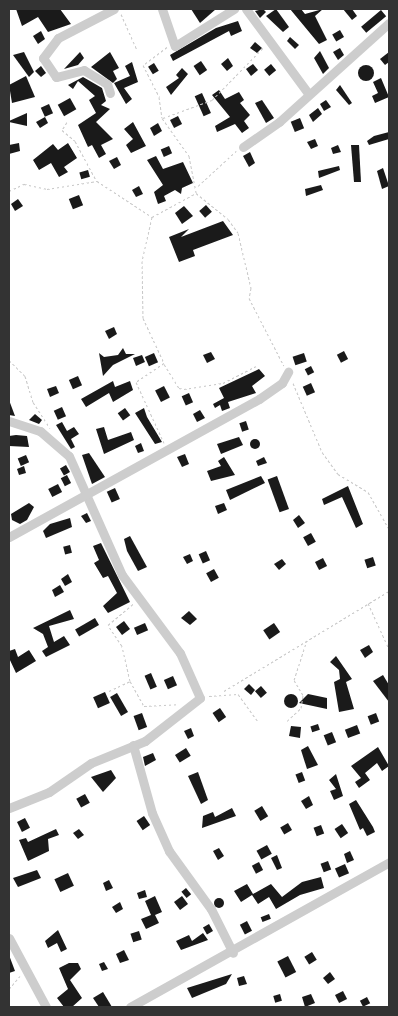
<!DOCTYPE html>
<style>
body{margin:0}
#map{position:relative;width:398px;height:1016px;overflow:hidden;background:#fff;font-family:Figtree,sans-serif}
div>[style]{position:absolute}
.building>*{inset:0;background:#1a1a1a;transform-origin:0 0}
.round{border-radius:50%}
.path>*{height:1px;margin-top:-0.5px;transform-origin:0;background:repeating-linear-gradient(90deg,#c7c7c7 0 2.5px,transparent 0 5px)}
.minor>*{height:9px;margin:-4.5px;padding:0 4.5px;transform-origin:4.5px;border-radius:4.5px;background:#cdcdcd}
span{translate:-50% -50%;white-space:nowrap;text-align:center;line-height:1.15;-webkit-text-stroke:5px #fff;paint-order:stroke}
.frame{position:absolute;inset:0;border:10px solid #333;pointer-events:none}
</style>
<div id="map">
<div class="building">
<i style="clip-path:polygon(16px 9px,60px 9px,71px 24px,48px 32px,38px 17px,22px 26px)"></i>
<i style="clip-path:polygon(191px 9px,216px 9px,200px 23px)"></i>
<i style="clip-path:polygon(263px 9px,266px 12px,260px 18px,255px 11px)"></i>
<i style="clip-path:polygon(276px 9px,289px 27px,283px 32px,266px 16px)"></i>
<i style="clip-path:polygon(290px 9px,301px 9px,305px 14px,323px 9px,315px 16px,327px 40px,319px 44px)"></i>
<i style="clip-path:polygon(343px 9px,352px 9px,357px 16px,352px 20px)"></i>
<i style="left:381px;top:10px;width:8px;height:26px;rotate:50deg"></i>
<i style="clip-path:polygon(238px 21px,242px 31px,231px 36px,229px 31px,173px 61px,170px 55px,216px 28px)"></i>
<i style="left:340px;top:30px;width:8px;height:9px;rotate:60deg"></i>
<i style="clip-path:polygon(41px 31px,45px 39px,38px 44px,33px 36px)"></i>
<i style="clip-path:polygon(290px 37px,299px 45px,295px 49px,287px 41px)"></i>
<i style="clip-path:polygon(255px 42px,262px 48px,257px 53px,250px 48px)"></i>
<i style="clip-path:polygon(340px 48px,344px 55px,338px 60px,333px 52px)"></i>
<i style="clip-path:polygon(320px 51px,329px 68px,323px 74px,314px 58px)"></i>
<i style="clip-path:polygon(24px 52px,34px 72px,29px 77px,13px 55px)"></i>
<i style="clip-path:polygon(80px 52px,84px 58px,78px 65px,64px 69px)"></i>
<i style="clip-path:polygon(110px 52px,119px 68px,113px 71px,117px 79px,113px 83px,91px 67px)"></i>
<i style="clip-path:polygon(389px 52px,389px 62px,385px 65px,380px 59px)"></i>
<i style="clip-path:polygon(228px 58px,233px 66px,227px 71px,221px 64px)"></i>
<i style="left:201px;top:61px;width:11px;height:9px;rotate:56deg"></i>
<i style="clip-path:polygon(132px 62px,138px 82px,124px 88px,132px 99px,126px 104px,114px 83px,130px 76px,125px 66px)"></i>
<i style="left:154px;top:63px;width:9px;height:7px;rotate:58deg"></i>
<i style="clip-path:polygon(253px 64px,258px 70px,251px 76px,246px 69px)"></i>
<i style="left:271px;top:64px;width:8px;height:9px;rotate:50deg"></i>
<i class="round" style="left:358px;top:65px;width:16px;height:16px"></i>
<i style="clip-path:polygon(41px 66px,46px 73px,41px 77px,35px 71px)"></i>
<i style="clip-path:polygon(182px 68px,188px 74px,171px 95px,166px 87px,179px 78px,176px 75px)"></i>
<i style="clip-path:polygon(26px 76px,35px 97px,12px 103px,9px 85px)"></i>
<i style="clip-path:polygon(83px 77px,102px 88px,106px 101px,101px 105px,110px 109px,96px 122px,113px 139px,101px 145px,106px 154px,99px 158px,92px 145px,88px 147px,78px 125px,96px 113px,89px 100px,95px 96px,78px 81px,73px 89px,68px 85px)"></i>
<i style="clip-path:polygon(381px 78px,389px 97px,375px 103px,372px 96px,378px 93px,373px 82px)"></i>
<i style="clip-path:polygon(340px 85px,352px 103px,349px 105px,336px 90px)"></i>
<i style="clip-path:polygon(219px 90px,225px 99px,239px 92px,244px 100px,240px 103px,250px 115px,244px 121px,249px 128px,242px 133px,235px 124px,217px 132px,215px 126px,230px 117px,212px 95px)"></i>
<i style="left:202px;top:93px;width:22px;height:8px;rotate:66deg"></i>
<i style="left:70px;top:98px;width:13px;height:14px;rotate:61deg"></i>
<i style="clip-path:polygon(262px 100px,274px 118px,266px 123px,255px 103px)"></i>
<i style="clip-path:polygon(326px 100px,331px 107px,324px 111px,320px 104px)"></i>
<i style="left:49px;top:104px;width:10px;height:9px;rotate:66deg"></i>
<i style="clip-path:polygon(318px 108px,322px 114px,313px 122px,309px 115px)"></i>
<i style="clip-path:polygon(27px 113px,27px 126px,9px 122px,9px 121px)"></i>
<i style="left:178px;top:116px;width:9px;height:9px;rotate:63deg"></i>
<i style="clip-path:polygon(45px 117px,48px 123px,40px 128px,36px 122px)"></i>
<i style="left:300px;top:118px;width:11px;height:10px;rotate:68deg"></i>
<i style="clip-path:polygon(133px 122px,146px 146px,131px 153px,126px 145px,133px 139px,124px 129px)"></i>
<i style="clip-path:polygon(158px 123px,162px 131px,154px 136px,150px 128px)"></i>
<i style="clip-path:polygon(389px 132px,389px 139px,369px 145px,367px 141px,374px 136px)"></i>
<i style="clip-path:polygon(315px 139px,318px 146px,311px 149px,307px 142px)"></i>
<i style="clip-path:polygon(19px 143px,20px 151px,9px 154px,9px 145px)"></i>
<i style="clip-path:polygon(68px 143px,77px 158px,64px 167px,68px 172px,59px 177px,51px 163px,39px 170px,33px 160px,53px 144px,58px 150px)"></i>
<i style="clip-path:polygon(338px 145px,341px 152px,333px 154px,331px 148px)"></i>
<i style="clip-path:polygon(351px 145px,359px 145px,361px 182px,354px 182px)"></i>
<i style="left:169px;top:146px;width:8px;height:9px;rotate:67deg"></i>
<i style="clip-path:polygon(250px 152px,255px 163px,249px 167px,243px 156px)"></i>
<i style="clip-path:polygon(156px 156px,163px 169px,183px 162px,193px 183px,182px 188px,181px 194px,175px 190px,164px 196px,166px 201px,158px 204px,154px 192px,163px 185px,147px 160px)"></i>
<i style="clip-path:polygon(117px 157px,121px 165px,114px 169px,109px 161px)"></i>
<i style="clip-path:polygon(339px 166px,340px 170px,319px 178px,318px 171px)"></i>
<i style="clip-path:polygon(383px 168px,389px 186px,382px 189px,377px 171px)"></i>
<i style="left:88px;top:170px;width:7px;height:9px;rotate:74deg"></i>
<i style="clip-path:polygon(321px 185px,323px 190px,306px 196px,305px 189px)"></i>
<i style="clip-path:polygon(139px 186px,143px 194px,136px 197px,132px 190px)"></i>
<i style="left:79px;top:195px;width:11px;height:11px;rotate:68deg"></i>
<i style="clip-path:polygon(18px 199px,23px 206px,15px 211px,11px 204px)"></i>
<i style="left:206px;top:205px;width:9px;height:9px;rotate:49deg"></i>
<i style="clip-path:polygon(184px 206px,193px 216px,182px 224px,175px 213px)"></i>
<i style="clip-path:polygon(223px 221px,233px 235px,193px 250px,195px 256px,179px 262px,169px 237px,189px 229px,181px 237px)"></i>
<i style="clip-path:polygon(114px 327px,117px 334px,109px 339px,105px 331px)"></i>
<i style="clip-path:polygon(123px 348px,126px 354px,135px 354px,113px 365px,103px 376px,99px 353px,104px 357px,118px 355px)"></i>
<i style="left:344px;top:351px;width:9px;height:8px;rotate:63deg"></i>
<i style="clip-path:polygon(211px 352px,215px 359px,207px 363px,203px 355px)"></i>
<i style="left:154px;top:353px;width:10px;height:10px;rotate:66deg"></i>
<i style="left:304px;top:353px;width:9px;height:12px;rotate:72deg"></i>
<i style="clip-path:polygon(142px 355px,145px 362px,136px 366px,133px 358px)"></i>
<i style="left:311px;top:366px;width:7px;height:7px;rotate:63deg"></i>
<i style="clip-path:polygon(259px 369px,265px 376px,252px 386px,256px 393px,228px 402px,230px 408px,222px 411px,220px 405px,215px 408px,213px 404px,224px 398px,219px 388px)"></i>
<i style="left:78px;top:376px;width:10px;height:10px;rotate:66deg"></i>
<i style="clip-path:polygon(113px 381px,115px 387px,130px 381px,133px 390px,113px 402px,109px 393px,86px 407px,81px 399px)"></i>
<i style="left:311px;top:383px;width:10px;height:9px;rotate:66deg"></i>
<i style="clip-path:polygon(56px 386px,59px 393px,50px 397px,47px 389px)"></i>
<i style="left:164px;top:386px;width:13px;height:10px;rotate:63deg"></i>
<i style="left:189px;top:393px;width:10px;height:8px;rotate:66deg"></i>
<i style="clip-path:polygon(9px 400px,15px 416px,9px 415px)"></i>
<i style="left:62px;top:407px;width:10px;height:9px;rotate:66deg"></i>
<i style="left:125px;top:408px;width:9px;height:9px;rotate:54deg"></i>
<i style="clip-path:polygon(144px 408px,147px 417px,162px 442px,155px 444px,135px 413px)"></i>
<i style="clip-path:polygon(200px 410px,205px 418px,197px 422px,193px 414px)"></i>
<i style="clip-path:polygon(35px 414px,42px 420px,39px 424px,29px 420px)"></i>
<i style="left:246px;top:421px;width:9px;height:7px;rotate:72deg"></i>
<i style="clip-path:polygon(62px 422px,67px 431px,74px 427px,79px 434px,71px 439px,75px 447px,71px 449px,56px 425px)"></i>
<i style="clip-path:polygon(104px 427px,108px 440px,131px 432px,134px 440px,104px 454px,96px 429px)"></i>
<i style="clip-path:polygon(16px 435px,27px 436px,29px 447px,9px 446px,9px 436px)"></i>
<i style="clip-path:polygon(239px 437px,243px 445px,221px 454px,217px 444px)"></i>
<i class="round" style="left:250px;top:439px;width:10px;height:10px"></i>
<i style="clip-path:polygon(141px 443px,144px 451px,138px 453px,135px 446px)"></i>
<i style="clip-path:polygon(89px 453px,105px 477px,92px 484px,82px 455px)"></i>
<i style="clip-path:polygon(185px 454px,189px 464px,182px 467px,177px 457px)"></i>
<i style="left:26px;top:455px;width:8px;height:9px;rotate:67deg"></i>
<i style="clip-path:polygon(224px 457px,235px 475px,211px 481px,207px 471px,221px 466px,218px 461px)"></i>
<i style="clip-path:polygon(264px 457px,267px 463px,258px 466px,256px 461px)"></i>
<i style="left:66px;top:465px;width:8px;height:7px;rotate:60deg"></i>
<i style="clip-path:polygon(24px 466px,26px 473px,19px 475px,17px 469px)"></i>
<i style="left:67px;top:475px;width:9px;height:7px;rotate:63deg"></i>
<i style="clip-path:polygon(261px 476px,265px 483px,230px 500px,226px 490px)"></i>
<i style="left:277px;top:476px;width:35px;height:10px;rotate:70deg"></i>
<i style="left:58px;top:484px;width:9px;height:11px;rotate:63deg"></i>
<i style="clip-path:polygon(348px 486px,363px 524px,356px 528px,342px 497px,324px 505px,322px 499px)"></i>
<i style="left:115px;top:488px;width:12px;height:9px;rotate:66deg"></i>
<i style="clip-path:polygon(29px 503px,34px 507px,27px 520px,20px 524px,12px 520px,11px 514px)"></i>
<i style="clip-path:polygon(224px 503px,227px 510px,218px 514px,215px 506px)"></i>
<i style="clip-path:polygon(87px 513px,91px 521px,86px 523px,81px 516px)"></i>
<i style="clip-path:polygon(299px 515px,305px 523px,298px 528px,293px 520px)"></i>
<i style="clip-path:polygon(70px 518px,72px 527px,46px 538px,43px 531px,50px 524px)"></i>
<i style="left:311px;top:533px;width:10px;height:9px;rotate:61deg"></i>
<i style="clip-path:polygon(130px 536px,147px 567px,138px 571px,127px 551px,124px 539px)"></i>
<i style="clip-path:polygon(101px 543px,130px 602px,108px 613px,103px 606px,117px 593px,108px 576px,103px 578px,94px 563px,99px 560px,93px 546px)"></i>
<i style="left:70px;top:545px;width:8px;height:7px;rotate:76deg"></i>
<i style="left:206px;top:551px;width:10px;height:8px;rotate:66deg"></i>
<i style="clip-path:polygon(190px 554px,193px 561px,187px 564px,183px 557px)"></i>
<i style="left:373px;top:557px;width:9px;height:9px;rotate:72deg"></i>
<i style="left:323px;top:558px;width:9px;height:9px;rotate:63deg"></i>
<i style="clip-path:polygon(282px 559px,286px 564px,279px 570px,274px 564px)"></i>
<i style="left:214px;top:569px;width:10px;height:9px;rotate:61deg"></i>
<i style="clip-path:polygon(68px 574px,72px 582px,65px 586px,61px 579px)"></i>
<i style="clip-path:polygon(60px 585px,64px 592px,55px 597px,52px 590px)"></i>
<i style="clip-path:polygon(70px 610px,74px 619px,49px 626px,54px 642px,64px 636px,70px 645px,46px 657px,42px 651px,48px 647px,43px 634px,33px 628px)"></i>
<i style="clip-path:polygon(189px 611px,197px 619px,190px 625px,181px 618px)"></i>
<i style="left:95px;top:618px;width:8px;height:23px;rotate:60deg"></i>
<i style="left:124px;top:621px;width:10px;height:10px;rotate:53deg"></i>
<i style="left:145px;top:623px;width:8px;height:12px;rotate:67deg"></i>
<i style="left:274px;top:623px;width:11px;height:13px;rotate:56deg"></i>
<i style="clip-path:polygon(369px 645px,373px 652px,365px 658px,360px 650px)"></i>
<i style="clip-path:polygon(15px 649px,18px 657px,29px 650px,36px 661px,16px 673px,9px 658px,9px 651px)"></i>
<i style="clip-path:polygon(336px 656px,352px 679px,346px 682px,354px 709px,339px 712px,334px 682px,340px 679px,339px 670px,330px 662px)"></i>
<i style="left:151px;top:673px;width:15px;height:7px;rotate:67deg"></i>
<i style="clip-path:polygon(383px 675px,389px 685px,389px 702px,373px 681px)"></i>
<i style="left:173px;top:676px;width:10px;height:10px;rotate:66deg"></i>
<i style="clip-path:polygon(249px 684px,255px 690px,251px 695px,244px 689px)"></i>
<i style="left:261px;top:686px;width:9px;height:8px;rotate:49deg"></i>
<i style="left:105px;top:692px;width:12px;height:13px;rotate:66deg"></i>
<i style="left:117px;top:693px;width:22px;height:8px;rotate:60deg"></i>
<i class="round" style="left:284px;top:694px;width:14px;height:14px"></i>
<i style="clip-path:polygon(308px 694px,327px 698px,327px 709px,299px 703px)"></i>
<i style="left:220px;top:708px;width:11px;height:9px;rotate:56deg"></i>
<i style="left:142px;top:713px;width:15px;height:9px;rotate:70deg"></i>
<i style="left:376px;top:713px;width:9px;height:9px;rotate:69deg"></i>
<i style="left:318px;top:724px;width:6px;height:8px;rotate:72deg"></i>
<i style="left:357px;top:725px;width:9px;height:13px;rotate:69deg"></i>
<i style="clip-path:polygon(291px 726px,301px 727px,300px 738px,289px 736px)"></i>
<i style="clip-path:polygon(191px 728px,194px 736px,188px 739px,184px 731px)"></i>
<i style="left:332px;top:732px;width:11px;height:9px;rotate:68deg"></i>
<i style="clip-path:polygon(308px 746px,318px 765px,307px 769px,301px 750px)"></i>
<i style="clip-path:polygon(378px 747px,389px 766px,382px 771px,377px 763px,365px 773px,370px 780px,359px 788px,355px 782px,361px 778px,351px 766px)"></i>
<i style="left:186px;top:748px;width:9px;height:13px;rotate:58deg"></i>
<i style="clip-path:polygon(153px 753px,156px 760px,145px 766px,143px 757px)"></i>
<i style="clip-path:polygon(111px 770px,116px 778px,103px 792px,91px 777px)"></i>
<i style="clip-path:polygon(198px 772px,208px 800px,201px 804px,188px 776px)"></i>
<i style="left:302px;top:772px;width:9px;height:7px;rotate:69deg"></i>
<i style="clip-path:polygon(336px 774px,343px 796px,334px 800px,330px 791px,336px 789px,329px 780px)"></i>
<i style="left:85px;top:794px;width:10px;height:10px;rotate:61deg"></i>
<i style="clip-path:polygon(309px 796px,313px 805px,306px 809px,301px 801px)"></i>
<i style="clip-path:polygon(356px 800px,373px 827px,375px 832px,367px 836px,363px 828px,360px 830px,349px 804px)"></i>
<i style="left:262px;top:806px;width:12px;height:9px;rotate:59deg"></i>
<i style="clip-path:polygon(232px 808px,236px 816px,202px 828px,203px 816px,213px 812px,215px 817px)"></i>
<i style="left:144px;top:816px;width:11px;height:9px;rotate:56deg"></i>
<i style="left:25px;top:818px;width:11px;height:9px;rotate:63deg"></i>
<i style="left:288px;top:823px;width:8px;height:9px;rotate:60deg"></i>
<i style="left:342px;top:824px;width:11px;height:9px;rotate:56deg"></i>
<i style="left:321px;top:825px;width:9px;height:8px;rotate:69deg"></i>
<i style="clip-path:polygon(56px 829px,59px 835px,48px 839px,49px 851px,28px 861px,19px 840px,26px 838px,28px 842px)"></i>
<i style="clip-path:polygon(79px 829px,84px 835px,78px 839px,73px 833px)"></i>
<i style="left:267px;top:845px;width:10px;height:12px;rotate:61deg"></i>
<i style="clip-path:polygon(219px 848px,224px 856px,218px 860px,213px 851px)"></i>
<i style="clip-path:polygon(350px 851px,354px 860px,347px 863px,344px 854px)"></i>
<i style="clip-path:polygon(277px 855px,282px 868px,277px 870px,271px 858px)"></i>
<i style="left:328px;top:861px;width:9px;height:8px;rotate:69deg"></i>
<i style="left:259px;top:862px;width:9px;height:8px;rotate:63deg"></i>
<i style="left:345px;top:864px;width:10px;height:11px;rotate:66deg"></i>
<i style="clip-path:polygon(37px 870px,41px 878px,18px 887px,13px 878px)"></i>
<i style="left:68px;top:873px;width:14px;height:15px;rotate:65deg"></i>
<i style="clip-path:polygon(321px 877px,324px 888px,300px 895px,276px 909px,269px 897px,258px 904px,252px 895px,241px 902px,234px 891px,247px 884px,253px 894px,271px 884px,282px 897px,302px 882px)"></i>
<i style="clip-path:polygon(109px 880px,113px 888px,106px 891px,103px 883px)"></i>
<i style="left:186px;top:888px;width:8px;height:6px;rotate:50deg"></i>
<i style="clip-path:polygon(145px 890px,147px 897px,139px 899px,137px 893px)"></i>
<i style="clip-path:polygon(155px 896px,162px 912px,155px 915px,159px 923px,146px 929px,141px 919px,151px 915px,145px 901px)"></i>
<i style="left:182px;top:896px;width:10px;height:10px;rotate:53deg"></i>
<i class="round" style="left:214px;top:898px;width:10px;height:10px"></i>
<i style="clip-path:polygon(120px 902px,123px 909px,116px 913px,112px 907px)"></i>
<i style="left:269px;top:914px;width:5px;height:9px;rotate:68deg"></i>
<i style="left:247px;top:921px;width:11px;height:8px;rotate:63deg"></i>
<i style="left:209px;top:924px;width:8px;height:7px;rotate:60deg"></i>
<i style="clip-path:polygon(58px 930px,67px 949px,61px 952px,57px 943px,48px 948px,45px 941px)"></i>
<i style="left:139px;top:931px;width:9px;height:9px;rotate:72deg"></i>
<i style="clip-path:polygon(203px 933px,208px 940px,181px 950px,176px 941px,189px 935px,192px 941px)"></i>
<i style="clip-path:polygon(124px 950px,129px 960px,120px 963px,116px 954px)"></i>
<i style="left:312px;top:952px;width:9px;height:9px;rotate:58deg"></i>
<i style="clip-path:polygon(9px 955px,15px 971px,9px 973px)"></i>
<i style="left:288px;top:956px;width:18px;height:12px;rotate:63deg"></i>
<i style="clip-path:polygon(104px 962px,108px 969px,102px 971px,99px 964px)"></i>
<i style="clip-path:polygon(69px 963px,78px 963px,81px 969px,70px 980px,82px 998px,72px 1007px,64px 1007px,57px 998px,68px 989px,59px 968px)"></i>
<i style="clip-path:polygon(330px 972px,335px 979px,328px 984px,323px 978px)"></i>
<i style="clip-path:polygon(232px 974px,226px 984px,192px 998px,187px 988px)"></i>
<i style="clip-path:polygon(244px 976px,247px 984px,239px 986px,237px 978px)"></i>
<i style="left:343px;top:991px;width:9px;height:9px;rotate:63deg"></i>
<i style="clip-path:polygon(103px 992px,112px 1007px,99px 1007px,93px 998px)"></i>
<i style="left:280px;top:994px;width:7px;height:7px;rotate:74deg"></i>
<i style="clip-path:polygon(311px 994px,315px 1003px,305px 1007px,302px 997px)"></i>
<i style="left:367px;top:997px;width:7px;height:8px;rotate:63deg"></i>
</div>
<div class="path">
<i style="left:121px;top:14px;width:39px;rotate:66deg"></i>
<i style="left:167px;top:47px;width:30px;rotate:143deg"></i>
<i style="left:143px;top:65px;width:36px;rotate:63deg"></i>
<i style="left:159px;top:97px;width:21px;rotate:82deg"></i>
<i style="left:162px;top:118px;width:47px;rotate:54.6deg"></i>
<i style="left:189px;top:156px;width:38px;rotate:79deg"></i>
<i style="left:196px;top:193px;width:41px;rotate:39.1deg"></i>
<i style="left:228px;top:219px;width:17px;rotate:54deg"></i>
<i style="left:238px;top:233px;width:57px;rotate:76.7deg"></i>
<i style="left:251px;top:288px;width:10px;rotate:101deg"></i>
<i style="left:249px;top:298px;width:76px;rotate:62.8deg"></i>
<i style="left:163px;top:118px;width:52px;rotate:-20.2deg"></i>
<i style="left:212px;top:100px;width:73px;rotate:-45.6deg"></i>
<i style="left:67px;top:122px;width:9px;rotate:122deg"></i>
<i style="left:62px;top:130px;width:17px;rotate:40deg"></i>
<i style="left:75px;top:141px;width:44px;rotate:61.7deg"></i>
<i style="left:198px;top:186px;width:52px;rotate:-42.6deg"></i>
<i style="left:9px;top:191px;width:17px;rotate:-25deg"></i>
<i style="left:24px;top:184px;width:24px;rotate:12deg"></i>
<i style="left:47px;top:189px;width:51px;rotate:-9.1deg"></i>
<i style="left:97px;top:181px;width:66px;rotate:33.2deg"></i>
<i style="left:152px;top:217px;width:50px;rotate:-28.6deg"></i>
<i style="left:152px;top:217px;width:45px;rotate:102.8deg"></i>
<i style="left:142px;top:261px;width:57px;rotate:89deg"></i>
<i style="left:143px;top:318px;width:50px;rotate:65deg"></i>
<i style="left:164px;top:363px;width:34px;rotate:146deg"></i>
<i style="left:136px;top:382px;width:67px;rotate:65.3deg"></i>
<i style="left:9px;top:360px;width:23px;rotate:45deg"></i>
<i style="left:25px;top:376px;width:27px;rotate:73deg"></i>
<i style="left:33px;top:402px;width:31px;rotate:57deg"></i>
<i style="left:164px;top:364px;width:28px;rotate:58deg"></i>
<i style="left:179px;top:388px;width:5px;rotate:11deg"></i>
<i style="left:184px;top:389px;width:39px;rotate:-9deg"></i>
<i style="left:223px;top:383px;width:39px;rotate:-27deg"></i>
<i style="left:293px;top:383px;width:75px;rotate:67.2deg"></i>
<i style="left:322px;top:452px;width:27px;rotate:54deg"></i>
<i style="left:338px;top:474px;width:35px;rotate:31deg"></i>
<i style="left:368px;top:492px;width:43px;rotate:60.4deg"></i>
<i style="left:368px;top:603px;width:51px;rotate:65.5deg"></i>
<i style="left:130px;top:681px;width:36px;rotate:-103deg"></i>
<i style="left:122px;top:646px;width:25px;rotate:-124deg"></i>
<i style="left:108px;top:625px;width:34px;rotate:-40deg"></i>
<i style="left:109px;top:691px;width:23px;rotate:-25deg"></i>
<i style="left:130px;top:681px;width:29px;rotate:61deg"></i>
<i style="left:144px;top:706px;width:34px;rotate:-3deg"></i>
<i style="left:224px;top:691px;width:193px;rotate:-31.2deg"></i>
<i style="left:209px;top:696px;width:29px;rotate:-4deg"></i>
<i style="left:238px;top:694px;width:34px;rotate:54deg"></i>
<i style="left:287px;top:721px;width:19px;rotate:-43deg"></i>
<i style="left:301px;top:708px;width:13px;rotate:-81deg"></i>
<i style="left:303px;top:695px;width:17px;rotate:-121deg"></i>
<i style="left:294px;top:680px;width:40px;rotate:-72deg"></i>
<i style="left:9px;top:989px;width:17px;rotate:-50deg"></i>
</div>
<div class="minor">
<i style="left:162px;top:9px;width:39px;rotate:71deg"></i>
<i style="left:175px;top:46px;width:70px;rotate:-32.1deg"></i>
<i style="left:246px;top:9px;width:104px;rotate:53.6deg"></i>
<i style="left:110px;top:93px;width:9px;rotate:-108deg"></i>
<i style="left:107px;top:84px;width:27px;rotate:-149deg"></i>
<i style="left:84px;top:70px;width:29px;rotate:166deg"></i>
<i style="left:56px;top:77px;width:23px;rotate:-124deg"></i>
<i style="left:43px;top:58px;width:25px;rotate:-53deg"></i>
<i style="left:58px;top:38px;width:63px;rotate:-27.4deg"></i>
<i style="left:243px;top:147px;width:44px;rotate:-34.8deg"></i>
<i style="left:279px;top:122px;width:148px;rotate:-42deg"></i>
<i style="left:9px;top:421px;width:33px;rotate:18deg"></i>
<i style="left:40px;top:431px;width:38px;rotate:41deg"></i>
<i style="left:69px;top:456px;width:130px;rotate:66deg"></i>
<i style="left:122px;top:575px;width:97px;rotate:53.4deg"></i>
<i style="left:180px;top:653px;width:49px;rotate:66deg"></i>
<i style="left:200px;top:698px;width:70px;rotate:142deg"></i>
<i style="left:145px;top:741px;width:58px;rotate:157.8deg"></i>
<i style="left:91px;top:763px;width:51px;rotate:145.4deg"></i>
<i style="left:49px;top:792px;width:43px;rotate:158.2deg"></i>
<i style="left:9px;top:537px;width:286px;rotate:-28.9deg"></i>
<i style="left:259px;top:399px;width:28px;rotate:-35deg"></i>
<i style="left:282px;top:383px;width:13px;rotate:-61deg"></i>
<i style="left:133px;top:745px;width:71px;rotate:74.4deg"></i>
<i style="left:152px;top:813px;width:42px;rotate:65.9deg"></i>
<i style="left:169px;top:851px;width:72px;rotate:54.1deg"></i>
<i style="left:211px;top:909px;width:49px;rotate:63.4deg"></i>
<i style="left:9px;top:938px;width:78px;rotate:61.8deg"></i>
<i style="left:130px;top:1007px;width:297px;rotate:-29.2deg"></i>
</div>
<div class="frame"></div>
</div>
